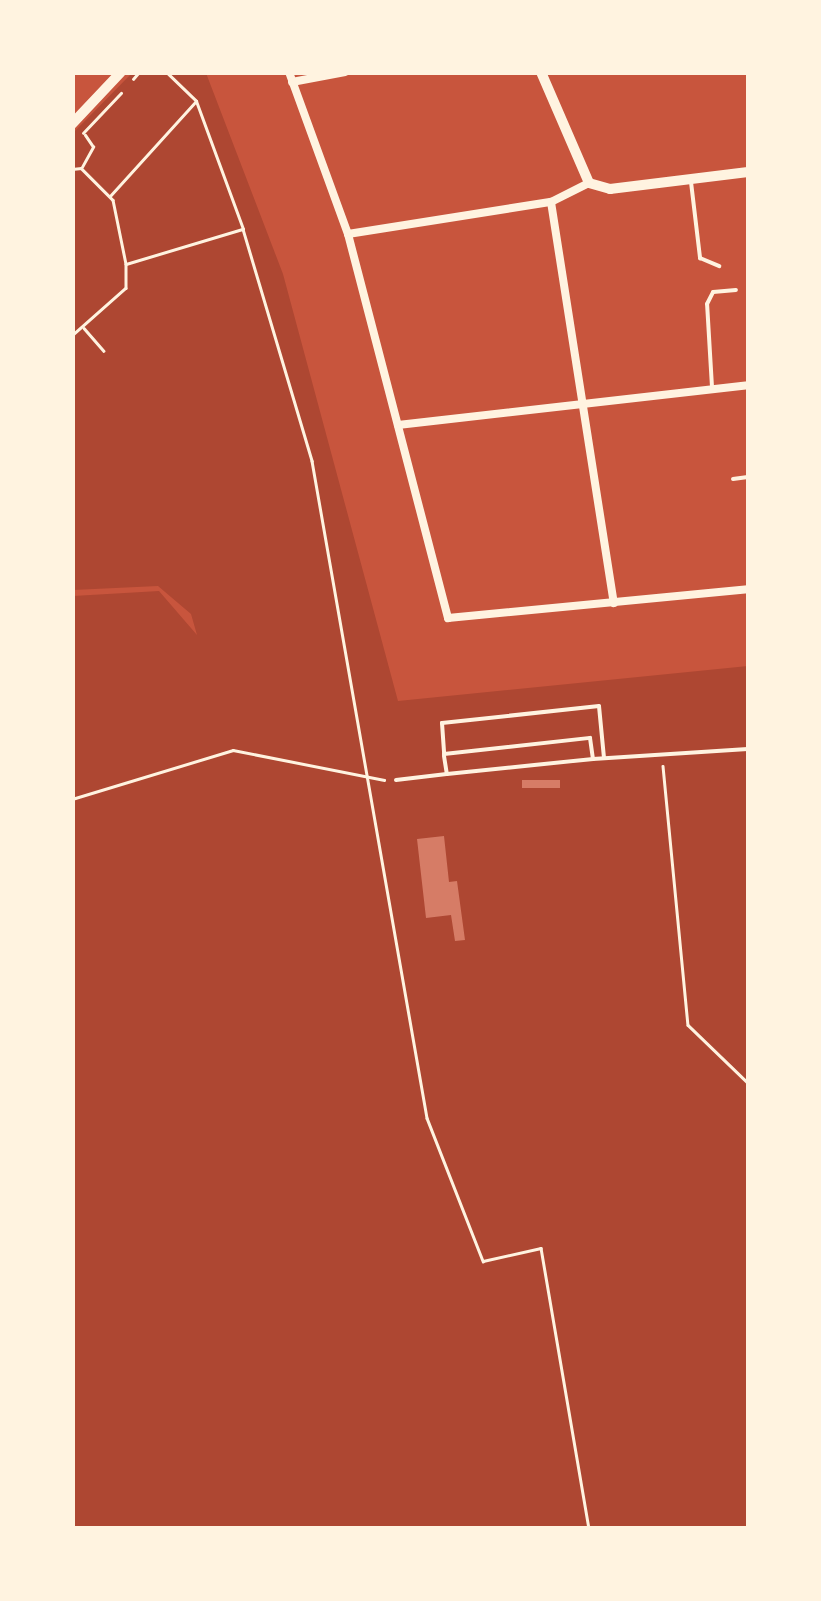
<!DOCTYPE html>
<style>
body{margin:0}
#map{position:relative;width:821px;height:1601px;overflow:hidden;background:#c8553d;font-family:"Nunito Sans",sans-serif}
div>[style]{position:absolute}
.green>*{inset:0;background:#ae4732}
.building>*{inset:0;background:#d67c66;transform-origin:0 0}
.path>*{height:2.5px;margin:-1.25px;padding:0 1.25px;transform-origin:1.25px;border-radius:1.25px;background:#fff3e0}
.service>*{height:4px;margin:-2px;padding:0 2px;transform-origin:2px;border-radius:2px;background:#fff3e0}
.minor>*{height:8px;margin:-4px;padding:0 4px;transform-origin:4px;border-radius:4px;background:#fff3e0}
.tertiary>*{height:10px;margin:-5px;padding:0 5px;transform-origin:5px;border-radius:5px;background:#fff3e0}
span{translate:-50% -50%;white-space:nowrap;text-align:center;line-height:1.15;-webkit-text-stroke:8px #fff3e0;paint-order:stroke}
.frame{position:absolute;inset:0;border:75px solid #fff3e0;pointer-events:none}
</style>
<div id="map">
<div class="green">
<i style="clip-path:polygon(132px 73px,206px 73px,283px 274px,398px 701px,748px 666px,748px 1528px,73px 1528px,73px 596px,159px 591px,197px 635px,191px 614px,158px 586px,73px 590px,73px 133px)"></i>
</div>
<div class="building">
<i style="left:560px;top:780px;width:8px;height:38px;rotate:90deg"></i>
<i style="clip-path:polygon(444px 836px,449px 882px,457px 881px,465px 940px,455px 941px,451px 915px,426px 918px,417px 839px)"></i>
</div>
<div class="path">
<i style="left:133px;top:79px;width:9px;rotate:-49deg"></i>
<i style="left:83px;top:133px;width:55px;rotate:-46.5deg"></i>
<i style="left:82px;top:167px;width:23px;rotate:-61deg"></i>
<i style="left:93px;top:147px;width:14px;rotate:-124deg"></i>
<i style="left:72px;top:169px;width:9px;rotate:-6deg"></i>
<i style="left:81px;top:168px;width:45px;rotate:45deg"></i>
<i style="left:113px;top:200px;width:65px;rotate:78.5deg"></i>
<i style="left:126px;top:264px;width:24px;rotate:90deg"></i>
<i style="left:126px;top:288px;width:72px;rotate:138.4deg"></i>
<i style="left:110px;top:196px;width:128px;rotate:-47.8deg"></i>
<i style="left:196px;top:101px;width:42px;rotate:-136deg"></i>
<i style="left:243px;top:229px;width:242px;rotate:73.4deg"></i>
<i style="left:312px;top:461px;width:667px;rotate:80.07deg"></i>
<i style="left:427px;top:1118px;width:154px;rotate:68.6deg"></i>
<i style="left:483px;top:1261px;width:59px;rotate:-12.6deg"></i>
<i style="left:541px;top:1248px;width:284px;rotate:80.3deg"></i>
<i style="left:126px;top:264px;width:122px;rotate:-16.7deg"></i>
<i style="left:243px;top:229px;width:136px;rotate:-110.2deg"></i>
<i style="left:84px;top:328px;width:30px;rotate:49deg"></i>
<i style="left:663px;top:766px;width:260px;rotate:84.5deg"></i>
<i style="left:688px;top:1025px;width:83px;rotate:44deg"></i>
<i style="left:72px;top:799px;width:168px;rotate:-16.9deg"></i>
<i style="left:233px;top:750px;width:154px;rotate:11.2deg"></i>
</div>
<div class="service">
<i style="left:691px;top:182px;width:77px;rotate:83.2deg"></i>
<i style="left:700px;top:258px;width:21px;rotate:23deg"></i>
<i style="left:712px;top:387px;width:83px;rotate:-93.4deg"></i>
<i style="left:707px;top:304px;width:13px;rotate:-63deg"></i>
<i style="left:713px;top:292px;width:23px;rotate:-5deg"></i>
<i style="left:733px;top:479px;width:15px;rotate:-8deg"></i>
<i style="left:444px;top:756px;width:18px;rotate:81deg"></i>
<i style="left:447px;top:774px;width:147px;rotate:-5.9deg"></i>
<i style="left:604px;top:758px;width:52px;rotate:-95.5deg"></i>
<i style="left:599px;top:706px;width:158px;rotate:173.8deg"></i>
<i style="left:442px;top:723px;width:31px;rotate:86deg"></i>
<i style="left:444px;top:754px;width:147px;rotate:-6.3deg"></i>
<i style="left:590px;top:738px;width:21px;rotate:82deg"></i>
<i style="left:593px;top:759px;width:155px;rotate:-3.7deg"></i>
<i style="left:396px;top:780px;width:51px;rotate:-6.7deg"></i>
</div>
<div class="minor">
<i style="left:289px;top:72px;width:172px;rotate:70deg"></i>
<i style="left:348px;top:234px;width:397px;rotate:75.4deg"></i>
<i style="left:448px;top:618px;width:301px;rotate:-5.5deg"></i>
<i style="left:292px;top:82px;width:54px;rotate:-10.7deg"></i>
<i style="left:551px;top:202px;width:406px;rotate:81.1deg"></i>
<i style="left:348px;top:234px;width:206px;rotate:-9deg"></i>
<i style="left:551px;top:202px;width:42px;rotate:-26.6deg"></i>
<i style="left:398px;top:425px;width:352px;rotate:-6.5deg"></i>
</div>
<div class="tertiary">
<i style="left:541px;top:72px;width:121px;rotate:66.6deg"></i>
<i style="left:589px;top:183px;width:22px;rotate:16deg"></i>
<i style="left:610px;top:189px;width:139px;rotate:-7deg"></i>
<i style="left:72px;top:124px;width:71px;rotate:-46.7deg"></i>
</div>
<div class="frame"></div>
</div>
